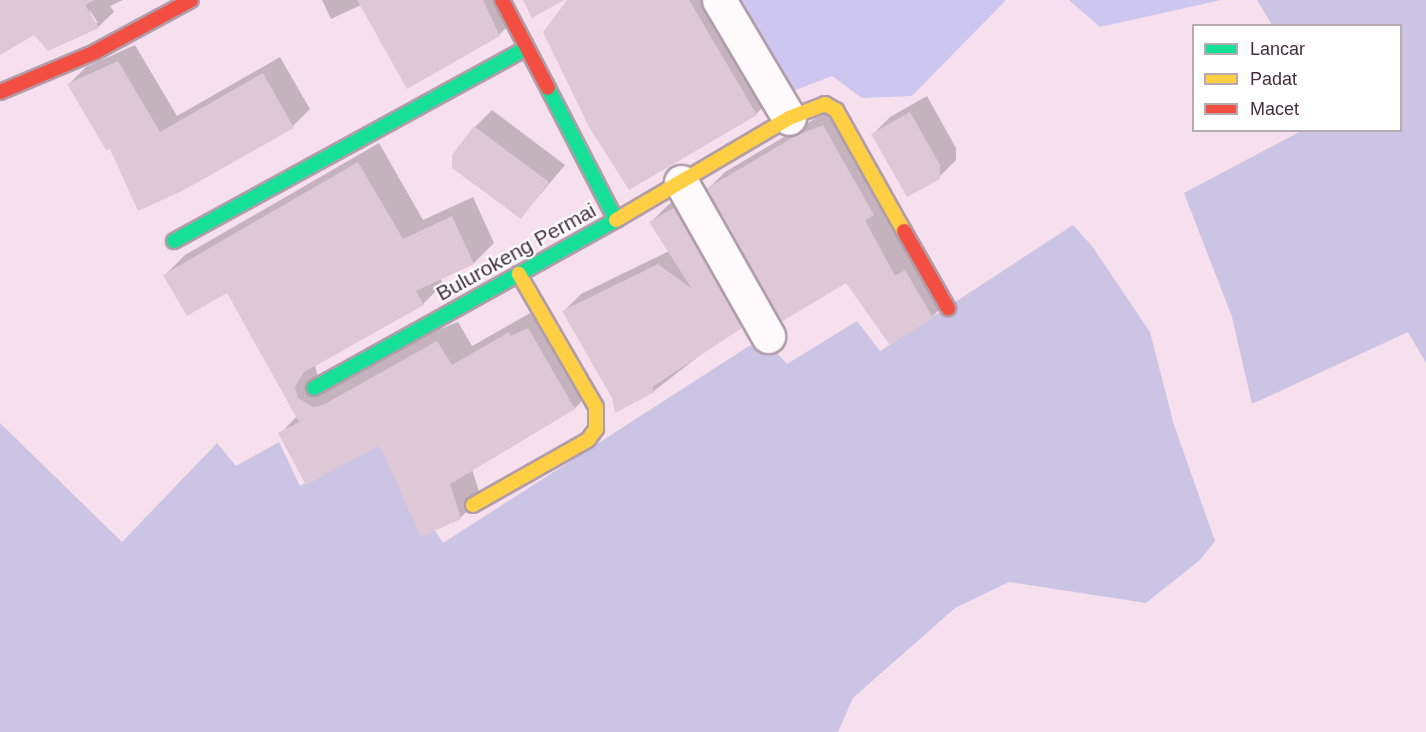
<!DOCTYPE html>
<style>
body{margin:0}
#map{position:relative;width:1426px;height:732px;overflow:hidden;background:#f6e0ed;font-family:Arial,sans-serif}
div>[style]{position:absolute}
.green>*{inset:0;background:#ccc4e4}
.forest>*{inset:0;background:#cdc6f0}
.shadow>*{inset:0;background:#0003}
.building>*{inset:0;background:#dec8d6}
.roads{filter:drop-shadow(2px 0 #b19da9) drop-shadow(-2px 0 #b19da9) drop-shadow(0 2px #b19da9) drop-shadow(0 -2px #b19da9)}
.street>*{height:33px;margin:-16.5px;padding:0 16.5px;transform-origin:16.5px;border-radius:16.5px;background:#fefafc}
.fast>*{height:14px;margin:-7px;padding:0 7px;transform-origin:7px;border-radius:7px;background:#16e098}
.slow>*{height:14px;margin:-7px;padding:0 7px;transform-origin:7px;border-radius:7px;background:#ffcf43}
.jam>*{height:14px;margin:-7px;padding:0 7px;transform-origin:7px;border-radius:7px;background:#f24e42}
span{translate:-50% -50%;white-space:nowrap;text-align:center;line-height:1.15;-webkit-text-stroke:4.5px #fff;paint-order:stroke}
.street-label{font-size:21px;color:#462e3d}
.legend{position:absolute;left:1192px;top:24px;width:210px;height:108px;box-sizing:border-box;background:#fff;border:2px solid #b5abb1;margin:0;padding:8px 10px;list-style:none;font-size:18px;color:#462e3d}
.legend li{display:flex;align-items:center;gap:12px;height:30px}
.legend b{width:30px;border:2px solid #b5abb1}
</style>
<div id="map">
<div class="green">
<i style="clip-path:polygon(1257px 0,1426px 0,1426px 363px,1408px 332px,1252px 404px,1232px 317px,1184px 193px,1301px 131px,1400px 130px,1400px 26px,1272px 25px)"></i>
<i style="clip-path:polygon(1073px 225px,1092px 246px,1150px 332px,1174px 425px,1215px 541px,1200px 560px,1146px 603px,1009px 582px,955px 608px,853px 698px,838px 732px,0 732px,0 423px,122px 542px,217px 443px,236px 466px,279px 442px,300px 486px,378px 443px,443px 543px,749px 346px,771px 346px,787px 364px,857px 321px,880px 351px)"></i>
</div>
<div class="forest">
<i style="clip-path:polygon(723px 0,1006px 0,912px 96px,862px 98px,832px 76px,780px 96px)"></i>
<i style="clip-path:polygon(1069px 0,1221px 0,1100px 27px)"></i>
</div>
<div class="shadow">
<i style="clip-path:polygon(evenodd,0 0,123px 0,110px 6px,114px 12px,98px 27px,35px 33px,0 53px,0 0,89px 9px,98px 23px,94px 23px,89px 9px)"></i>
<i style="clip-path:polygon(322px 0,510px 0,517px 17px,499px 35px,361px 5px,331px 19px)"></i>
<i style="clip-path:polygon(569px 0,721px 0,775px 96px,756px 114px,630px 188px)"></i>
<i style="clip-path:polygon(135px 45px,177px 116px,280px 57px,310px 109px,293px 126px,110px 147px,69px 84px,86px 67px)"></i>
<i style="clip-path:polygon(927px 96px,956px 148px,956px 160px,939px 177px,873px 134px,890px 117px)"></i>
<i style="clip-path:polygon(840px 109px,949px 300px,932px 317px,847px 281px,708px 189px,725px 172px,816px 118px)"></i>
<i style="clip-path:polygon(492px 110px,565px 165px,521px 217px,475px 127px)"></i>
<i style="clip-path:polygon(379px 143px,423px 220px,473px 197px,494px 243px,474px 263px,440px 278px,443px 284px,423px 304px,315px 366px,318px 377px,458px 322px,472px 346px,530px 313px,595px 388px,575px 408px,472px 469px,481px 498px,460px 518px,381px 443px,280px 434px,297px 416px,227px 291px,165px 275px,185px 255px)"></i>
<i style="clip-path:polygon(691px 192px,758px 310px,654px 391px,614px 397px,564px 311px,581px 294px,669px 251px,651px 222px,668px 205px)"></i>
</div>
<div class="building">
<i style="clip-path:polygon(0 0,94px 0,85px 5px,99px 28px,48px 51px,34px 35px,0 55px)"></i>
<i style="clip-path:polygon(357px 0,483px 0,500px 36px,407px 89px)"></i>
<i style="clip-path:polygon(523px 0,564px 0,532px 18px)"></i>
<i style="clip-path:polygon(567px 0,689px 0,757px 115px,629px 190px,589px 127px,543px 32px)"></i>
<i style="clip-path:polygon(118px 61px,160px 132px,263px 73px,294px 128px,182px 191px,138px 211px,110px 149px,106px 150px,67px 84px)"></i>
<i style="clip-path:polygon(910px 112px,940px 165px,940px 179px,907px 197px,871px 134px)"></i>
<i style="clip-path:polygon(823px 125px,874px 215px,865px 220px,895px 276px,905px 270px,933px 318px,890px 345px,846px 283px,781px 322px,706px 189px,797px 135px)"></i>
<i style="clip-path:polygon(474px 126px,549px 182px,521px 219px,452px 168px,452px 155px)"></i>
<i style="clip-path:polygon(358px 162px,403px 239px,452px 216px,474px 264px,416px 291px,424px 305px,304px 372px,295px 387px,298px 398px,313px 407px,323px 405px,437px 341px,452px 365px,509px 332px,511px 336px,528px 328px,575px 409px,450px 484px,461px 519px,421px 537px,380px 445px,306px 485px,278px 433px,299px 422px,227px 293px,187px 316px,163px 275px)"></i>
<i style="clip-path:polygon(674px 208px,742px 328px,652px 387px,655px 392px,615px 413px,612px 398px,562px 311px,658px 264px,692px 289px,649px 222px)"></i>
</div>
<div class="roads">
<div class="street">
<i style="left:719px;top:0;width:137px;rotate:59.3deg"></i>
<i style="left:681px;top:182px;width:177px;rotate:60.5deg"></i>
</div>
<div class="fast">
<i style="left:174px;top:241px;width:402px;rotate:-28.7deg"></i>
<i style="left:314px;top:388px;width:346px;rotate:-29.1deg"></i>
<i style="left:616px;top:220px;width:148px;rotate:-117.3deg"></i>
</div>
<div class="slow">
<i style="left:616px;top:220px;width:201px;rotate:-30.5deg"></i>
<i style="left:789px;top:118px;width:39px;rotate:-21deg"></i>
<i style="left:825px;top:104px;width:13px;rotate:29deg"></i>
<i style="left:836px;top:110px;width:139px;rotate:60.7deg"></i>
<i style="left:473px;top:505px;width:132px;rotate:-29.5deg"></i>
<i style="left:588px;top:440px;width:14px;rotate:-54deg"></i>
<i style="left:596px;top:429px;width:22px;rotate:-90deg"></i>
<i style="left:596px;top:407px;width:154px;rotate:-120.1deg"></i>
</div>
<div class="jam">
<i style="left:502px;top:0;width:99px;rotate:62.4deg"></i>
<i style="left:0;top:92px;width:103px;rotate:-22.8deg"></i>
<i style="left:95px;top:52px;width:109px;rotate:-28.4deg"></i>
<i style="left:904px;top:231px;width:89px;rotate:60.3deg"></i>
</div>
</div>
<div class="street-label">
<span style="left:516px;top:252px;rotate:-29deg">Bulurokeng Permai</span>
</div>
<ul class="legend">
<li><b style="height:8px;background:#16e098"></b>Lancar</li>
<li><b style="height:8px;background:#ffcf43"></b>Padat</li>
<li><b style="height:8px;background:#f24e42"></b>Macet</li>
</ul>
</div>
